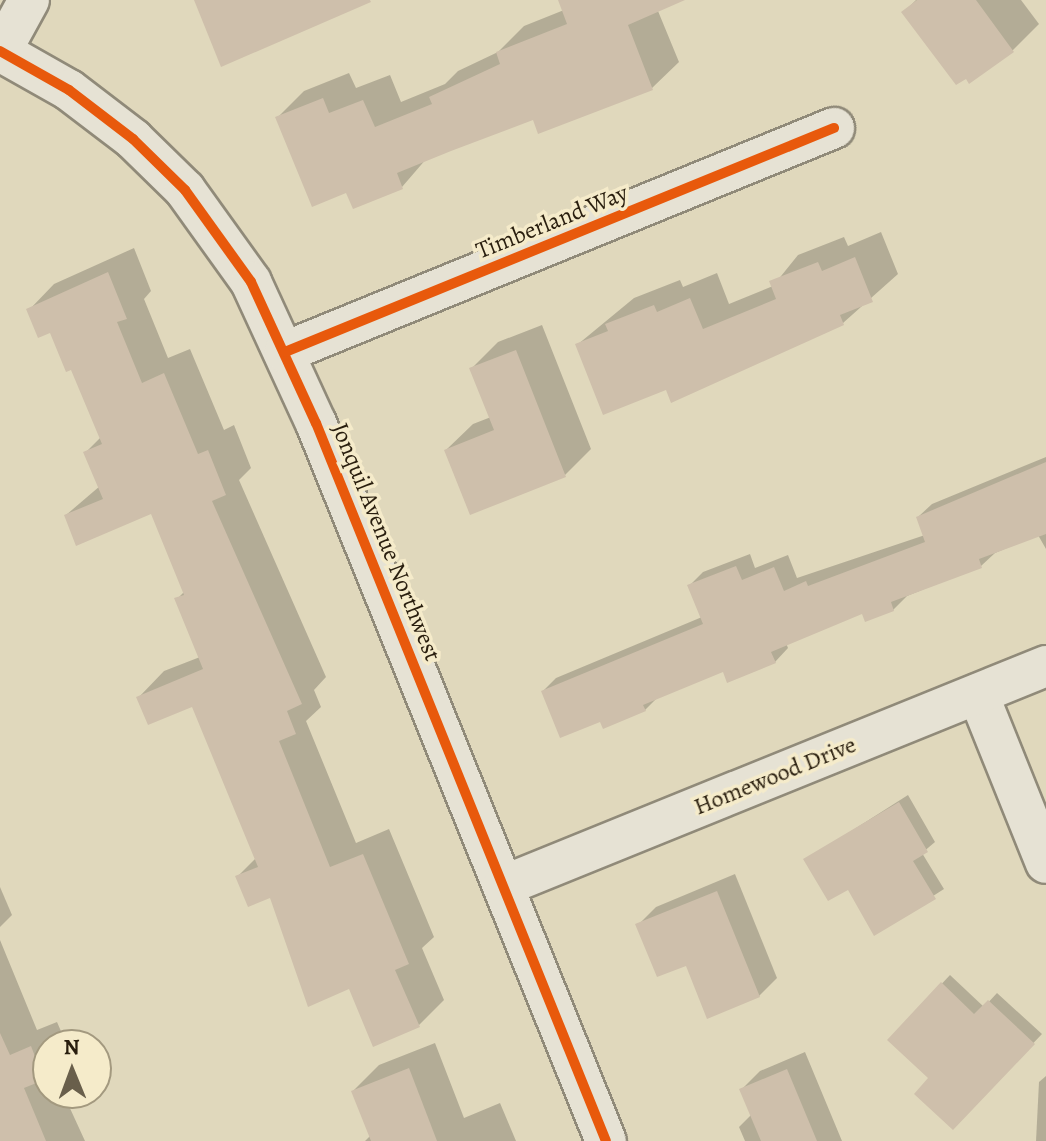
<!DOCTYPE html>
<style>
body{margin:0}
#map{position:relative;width:1046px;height:1141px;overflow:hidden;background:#e0d8bc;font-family:Alegreya,serif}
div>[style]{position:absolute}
.shadow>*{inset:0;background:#0003}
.building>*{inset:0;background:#cebfab}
.roads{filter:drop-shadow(2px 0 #908a79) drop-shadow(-2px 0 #908a79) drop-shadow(0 2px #908a79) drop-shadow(0 -2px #908a79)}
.minor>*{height:40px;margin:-20px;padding:0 20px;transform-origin:20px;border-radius:20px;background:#e6e2d4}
.cycleway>*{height:10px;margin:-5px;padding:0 5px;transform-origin:5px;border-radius:5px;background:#e8590c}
span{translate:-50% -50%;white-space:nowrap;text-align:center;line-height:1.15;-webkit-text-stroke:7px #f5ebca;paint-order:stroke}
.street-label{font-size:24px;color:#291e0e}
.north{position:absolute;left:32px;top:1029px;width:80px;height:80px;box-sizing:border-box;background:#f5ebca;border:2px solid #a3997f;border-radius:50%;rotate:359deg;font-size:22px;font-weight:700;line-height:32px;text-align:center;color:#291e0e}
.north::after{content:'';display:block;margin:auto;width:28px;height:36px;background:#695f4b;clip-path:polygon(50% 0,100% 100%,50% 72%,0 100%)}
</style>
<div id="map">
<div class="shadow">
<i style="clip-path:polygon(560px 0,674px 0,658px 11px,679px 62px,652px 88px,534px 118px,427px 158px,402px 187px,347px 191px,278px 117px,304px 91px,349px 73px,356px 88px,390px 75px,401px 102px,445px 84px,458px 71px,498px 52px,524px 26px,564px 10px)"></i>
<i style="clip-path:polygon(916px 0,1021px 0,1039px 24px,1013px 50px,966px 76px,904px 12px)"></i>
<i style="clip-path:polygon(881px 232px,898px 274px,843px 323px,667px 388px,577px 345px,634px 298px,680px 280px,683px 287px,717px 273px,729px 304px,773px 286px,798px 255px,844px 237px,848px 246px)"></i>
<i style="clip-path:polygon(134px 248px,151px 291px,144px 299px,168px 358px,190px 349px,224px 430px,234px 425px,251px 468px,239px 480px,326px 677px,314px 690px,321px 707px,306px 721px,356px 843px,389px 829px,434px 937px,422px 948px,444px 1000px,419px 1025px,350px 987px,272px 895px,238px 876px,256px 858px,193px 705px,139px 697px,164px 671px,200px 657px,177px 599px,185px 591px,152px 512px,66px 515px,100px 486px,86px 452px,101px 437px,72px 367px,51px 331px,29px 310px,54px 284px)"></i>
<i style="clip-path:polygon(542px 325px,591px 449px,565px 475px,446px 450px,473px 424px,491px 417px,472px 368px,498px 342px)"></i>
<i style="clip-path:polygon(1046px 457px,1046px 549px,1038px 535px,995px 553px,981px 566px,907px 596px,893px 610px,863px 612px,786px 643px,788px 648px,775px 662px,724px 670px,659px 696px,645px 710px,601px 719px,543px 691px,556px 678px,702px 617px,689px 586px,703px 572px,750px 554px,755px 568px,788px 555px,797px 578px,925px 535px,918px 517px,932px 504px)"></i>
<i style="clip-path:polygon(908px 795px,935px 842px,922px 853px,944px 889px,875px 933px,848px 887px,806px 860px)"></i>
<i style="clip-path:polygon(735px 874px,777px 978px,759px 996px,687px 963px,638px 925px,656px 907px)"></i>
<i style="clip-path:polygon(0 887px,12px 915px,0 927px)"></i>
<i style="clip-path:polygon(0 940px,37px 1030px,57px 1022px,67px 1045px,48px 1045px,48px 1093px,63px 1093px,85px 1141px,0 1141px)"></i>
<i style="clip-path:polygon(950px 975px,984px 1007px,997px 993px,1042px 1034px,953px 1127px,931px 1078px,890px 1039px)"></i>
<i style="clip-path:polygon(435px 1043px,464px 1118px,500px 1103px,516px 1141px,365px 1141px,371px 1135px,353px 1091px,379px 1065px)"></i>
<i style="clip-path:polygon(805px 1052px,842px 1141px,745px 1141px,739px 1127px,752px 1114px,742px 1089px,760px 1071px)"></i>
<i style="clip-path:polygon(1046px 1076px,1046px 1141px,1036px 1141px,1039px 1082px)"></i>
</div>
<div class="building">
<i style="clip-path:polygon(194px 0,370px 0,371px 2px,221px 67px)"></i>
<i style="clip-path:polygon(558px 0,685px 0,628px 25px,653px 90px,538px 134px,533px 120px,451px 151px,397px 173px,403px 189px,353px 209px,346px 193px,312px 207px,275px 117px,323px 98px,329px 113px,363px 100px,375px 127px,432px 104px,429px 97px,500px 64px,496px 52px,567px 24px)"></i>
<i style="clip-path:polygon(917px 0,976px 0,1014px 52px,969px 84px,966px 79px,956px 85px,901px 12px)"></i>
<i style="clip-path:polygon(855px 257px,873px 302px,840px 315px,844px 325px,671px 403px,666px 390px,603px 415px,575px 344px,608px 331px,605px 324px,654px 305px,657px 312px,690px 298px,703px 329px,776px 299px,769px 281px,818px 262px,822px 271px)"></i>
<i style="clip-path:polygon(108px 272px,127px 319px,117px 322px,142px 383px,164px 373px,198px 454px,208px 450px,226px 495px,212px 501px,302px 704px,287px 711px,296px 734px,279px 741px,330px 867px,363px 854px,409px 964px,395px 970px,420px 1027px,373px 1047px,349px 989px,308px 1007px,270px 898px,248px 907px,235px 876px,258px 867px,192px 707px,148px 725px,136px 697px,203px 669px,174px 598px,184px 595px,151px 514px,76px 546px,64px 515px,103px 499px,83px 452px,102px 444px,71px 370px,66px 372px,50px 333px,38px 338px,26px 309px)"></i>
<i style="clip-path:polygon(516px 350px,566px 477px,470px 515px,444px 450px,494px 430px,469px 368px)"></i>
<i style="clip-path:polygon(1046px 462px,1046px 534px,979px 559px,982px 568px,891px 602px,894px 611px,865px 622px,862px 614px,771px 652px,776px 663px,727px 683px,723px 672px,643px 705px,646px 711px,603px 729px,600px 722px,560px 738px,541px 691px,703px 624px,687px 585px,736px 566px,742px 580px,774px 567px,784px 591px,806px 581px,808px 586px,925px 542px,916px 517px)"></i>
<i style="clip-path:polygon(899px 802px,928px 852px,913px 861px,936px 899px,874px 936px,848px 890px,828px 901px,803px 859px)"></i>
<i style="clip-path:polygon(717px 891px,760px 997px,707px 1019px,686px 966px,657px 977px,635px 924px)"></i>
<i style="clip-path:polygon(941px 982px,974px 1014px,988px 1000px,1035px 1044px,953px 1130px,914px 1094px,928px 1078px,887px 1040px)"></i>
<i style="clip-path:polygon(0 1033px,10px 1055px,31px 1046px,44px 1080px,24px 1088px,46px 1141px,0 1141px)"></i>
<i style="clip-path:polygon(409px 1068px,437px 1141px,371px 1141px,351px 1091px)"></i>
<i style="clip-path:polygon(787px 1069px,817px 1141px,761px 1141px,739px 1089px)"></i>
</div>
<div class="roads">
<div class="minor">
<i style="left:0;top:51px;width:79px;rotate:29.5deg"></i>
<i style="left:69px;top:90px;width:81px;rotate:37.4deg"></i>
<i style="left:133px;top:139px;width:73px;rotate:44.4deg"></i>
<i style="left:185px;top:190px;width:113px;rotate:54.3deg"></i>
<i style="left:251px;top:282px;width:155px;rotate:65.3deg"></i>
<i style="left:316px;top:423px;width:774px;rotate:68.01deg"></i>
<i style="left:1px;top:51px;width:58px;rotate:-61.2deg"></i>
<i style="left:285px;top:352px;width:593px;rotate:-22.2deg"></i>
<i style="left:978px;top:694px;width:182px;rotate:68.1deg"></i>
<i style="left:503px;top:886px;width:586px;rotate:-22.06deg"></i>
</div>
</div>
<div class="cycleway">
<i style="left:0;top:51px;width:79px;rotate:29.5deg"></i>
<i style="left:69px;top:90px;width:81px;rotate:37.4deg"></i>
<i style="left:133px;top:139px;width:73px;rotate:44.4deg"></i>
<i style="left:185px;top:190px;width:113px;rotate:54.3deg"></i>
<i style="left:251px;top:282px;width:155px;rotate:65.3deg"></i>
<i style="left:316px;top:423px;width:774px;rotate:68.01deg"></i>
<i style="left:285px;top:352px;width:593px;rotate:-22.2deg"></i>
</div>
<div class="street-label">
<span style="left:552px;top:222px;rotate:-22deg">Timberland Way</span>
<span style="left:386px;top:542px;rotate:68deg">Jonquil Avenue Northwest</span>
<span style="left:775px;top:776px;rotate:-22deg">Homewood Drive</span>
</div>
<div class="north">N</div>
</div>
